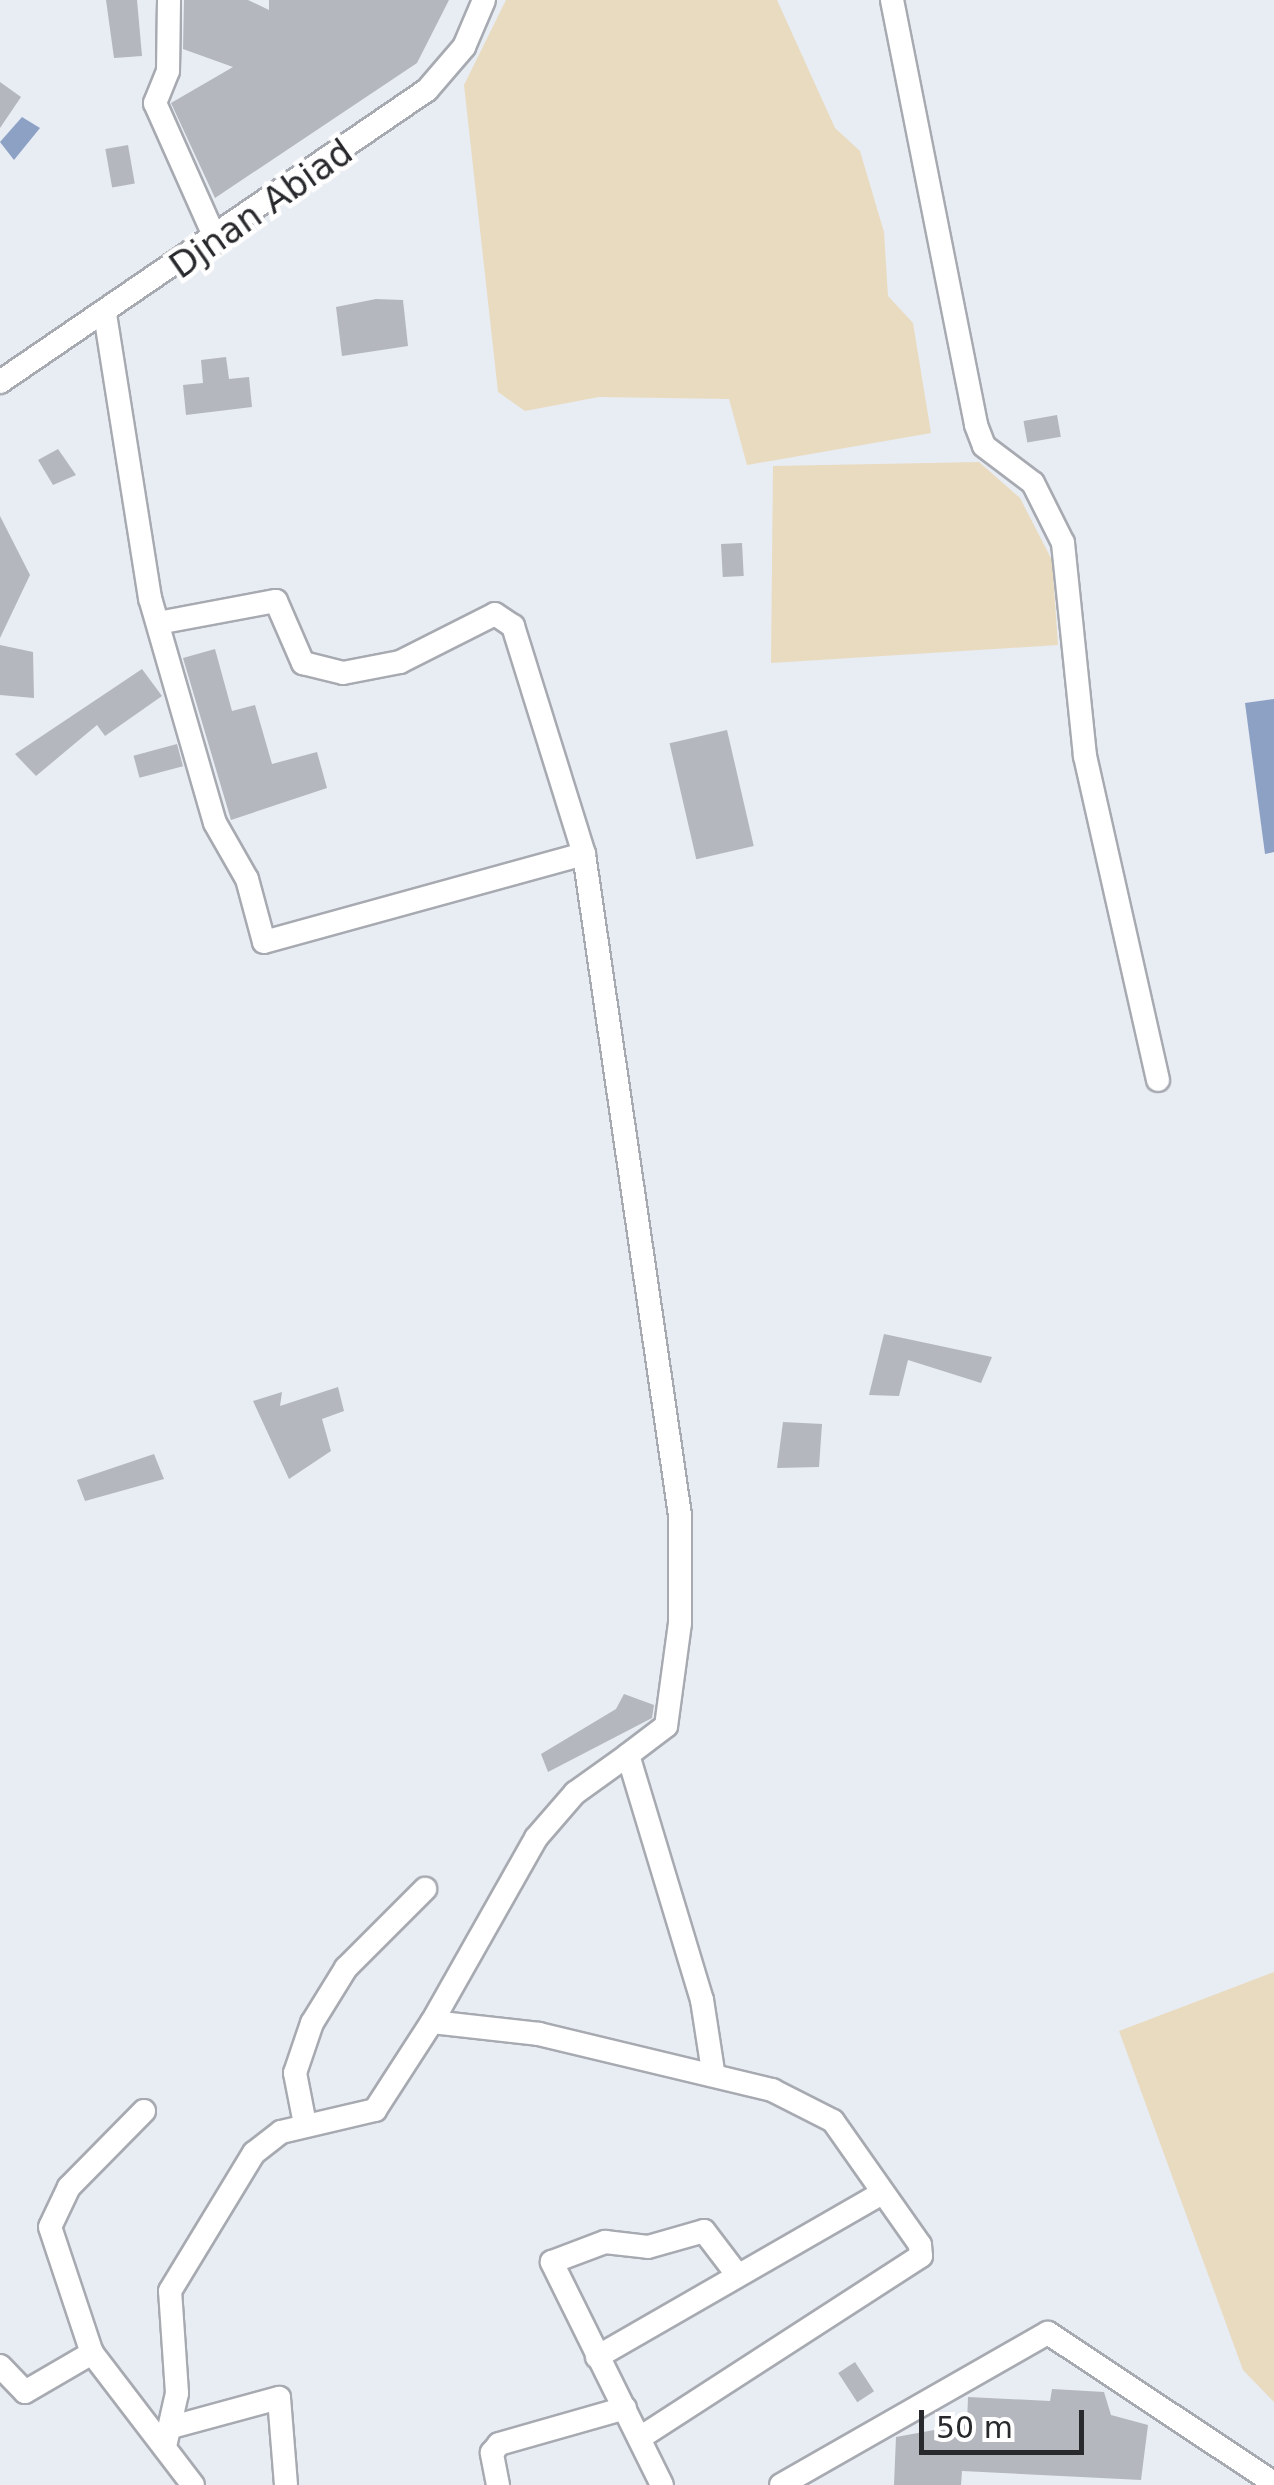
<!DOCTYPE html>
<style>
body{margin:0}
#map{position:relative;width:1274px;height:2485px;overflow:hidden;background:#e8ecf3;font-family:"DejaVu Sans",sans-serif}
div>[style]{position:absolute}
.green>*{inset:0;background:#e9dbc0}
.water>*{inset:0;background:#8da1c5}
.building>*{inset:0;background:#b4b7be;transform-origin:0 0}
.roads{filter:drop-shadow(2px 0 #a7aab1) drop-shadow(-2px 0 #a7aab1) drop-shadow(0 2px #a7aab1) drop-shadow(0 -2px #a7aab1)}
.minor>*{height:22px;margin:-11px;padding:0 11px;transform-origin:11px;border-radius:11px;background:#fff}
span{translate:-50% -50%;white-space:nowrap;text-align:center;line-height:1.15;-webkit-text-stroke:9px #fff;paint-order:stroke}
.street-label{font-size:35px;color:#28292c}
.scale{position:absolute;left:919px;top:2410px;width:165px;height:45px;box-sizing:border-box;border:5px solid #28292c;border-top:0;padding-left:12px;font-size:30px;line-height:35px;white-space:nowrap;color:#28292c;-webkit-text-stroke:8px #fff;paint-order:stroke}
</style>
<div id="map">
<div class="green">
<i style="clip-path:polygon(506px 0,777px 0,835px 128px,860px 151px,884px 232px,888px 296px,913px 323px,931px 433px,747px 465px,729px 399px,599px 397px,525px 411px,498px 392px,464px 85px)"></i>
<i style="clip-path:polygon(979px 462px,1020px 498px,1052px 560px,1058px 645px,771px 663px,773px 466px)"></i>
<i style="clip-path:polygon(1274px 1972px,1274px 2402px,1243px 2370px,1119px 2031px)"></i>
</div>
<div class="water">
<i style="clip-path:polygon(22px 117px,40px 128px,14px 160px,0 142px)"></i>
<i style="clip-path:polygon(1274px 699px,1274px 852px,1265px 854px,1245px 703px)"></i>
</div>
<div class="building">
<i style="clip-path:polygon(106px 0,137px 0,142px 56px,114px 58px)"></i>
<i style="clip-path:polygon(184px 0,248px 0,269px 10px,269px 0,449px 0,417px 63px,215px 198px,171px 103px,233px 67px,183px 49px)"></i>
<i style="clip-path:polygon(0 82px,21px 97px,0 128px)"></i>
<i style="left:128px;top:145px;width:39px;height:23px;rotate:80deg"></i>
<i style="clip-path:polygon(376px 299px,403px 300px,408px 346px,342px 356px,336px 307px)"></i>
<i style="clip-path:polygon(226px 357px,229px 379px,249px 377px,252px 407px,186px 415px,183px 385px,203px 383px,201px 360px)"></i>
<i style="left:1057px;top:415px;width:22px;height:34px;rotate:80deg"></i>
<i style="clip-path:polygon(58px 449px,76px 475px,53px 485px,38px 460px)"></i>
<i style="clip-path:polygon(0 516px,30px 575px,0 638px)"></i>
<i style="left:742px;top:543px;width:33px;height:21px;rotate:87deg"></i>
<i style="clip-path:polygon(0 645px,33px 652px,34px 698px,0 695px)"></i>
<i style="clip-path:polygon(215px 649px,232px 711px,255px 705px,272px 764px,317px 752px,327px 788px,231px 820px,183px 658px)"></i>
<i style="clip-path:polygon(142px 669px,162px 696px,105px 736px,97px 725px,36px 776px,15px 754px)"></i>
<i style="left:727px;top:730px;width:119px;height:59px;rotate:77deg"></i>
<i style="left:177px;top:744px;width:23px;height:45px;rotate:75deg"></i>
<i style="clip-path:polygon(884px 1334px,992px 1357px,981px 1383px,908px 1360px,899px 1396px,869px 1395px)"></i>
<i style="clip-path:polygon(338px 1387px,344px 1411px,322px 1419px,331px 1451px,289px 1479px,253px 1401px,282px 1392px,280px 1406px)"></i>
<i style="clip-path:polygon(783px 1422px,822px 1424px,819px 1467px,777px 1468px)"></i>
<i style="clip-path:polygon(154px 1454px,164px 1479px,85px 1501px,77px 1480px)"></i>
<i style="clip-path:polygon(624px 1694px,654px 1705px,652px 1718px,548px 1772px,541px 1754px,616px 1709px)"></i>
<i style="left:855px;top:2362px;width:35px;height:20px;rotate:57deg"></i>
<i style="clip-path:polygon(1052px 2389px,1104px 2392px,1111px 2415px,1148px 2425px,1141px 2480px,962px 2471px,961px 2485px,894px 2485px,896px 2437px,967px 2424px,968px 2397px,1050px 2401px)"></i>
</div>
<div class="roads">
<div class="minor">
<i style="left:169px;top:0;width:71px;rotate:90.8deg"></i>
<i style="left:168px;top:71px;width:35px;rotate:112deg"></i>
<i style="left:155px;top:103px;width:152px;rotate:66deg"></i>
<i style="left:892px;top:0;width:433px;rotate:78.8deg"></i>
<i style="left:976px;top:425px;width:22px;rotate:69deg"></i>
<i style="left:984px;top:446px;width:61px;rotate:37.1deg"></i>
<i style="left:1033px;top:483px;width:67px;rotate:63.4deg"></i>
<i style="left:1063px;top:543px;width:214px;rotate:84.1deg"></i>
<i style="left:1085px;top:756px;width:332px;rotate:77.3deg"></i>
<i style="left:105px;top:314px;width:288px;rotate:81deg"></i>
<i style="left:150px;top:598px;width:234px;rotate:73.9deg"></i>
<i style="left:215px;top:823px;width:64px;rotate:60.3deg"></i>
<i style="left:247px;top:879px;width:65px;rotate:74.9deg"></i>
<i style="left:264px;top:942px;width:332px;rotate:-15.4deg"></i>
<i style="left:0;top:382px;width:517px;rotate:-34.37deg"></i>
<i style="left:427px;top:90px;width:57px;rotate:-49.3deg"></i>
<i style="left:464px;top:47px;width:51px;rotate:-66.9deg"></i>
<i style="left:158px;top:623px;width:120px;rotate:-10.6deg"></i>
<i style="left:276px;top:601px;width:68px;rotate:66.5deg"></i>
<i style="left:303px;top:663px;width:41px;rotate:14deg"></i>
<i style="left:343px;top:673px;width:58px;rotate:-10.9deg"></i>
<i style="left:400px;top:662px;width:106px;rotate:-26.8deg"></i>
<i style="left:495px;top:614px;width:22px;rotate:34deg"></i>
<i style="left:513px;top:626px;width:239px;rotate:72.7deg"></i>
<i style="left:584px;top:854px;width:668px;rotate:81.74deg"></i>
<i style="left:680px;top:1515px;width:108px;rotate:90deg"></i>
<i style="left:680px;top:1623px;width:104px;rotate:97.7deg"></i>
<i style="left:666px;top:1726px;width:48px;rotate:142.7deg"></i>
<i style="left:432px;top:2022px;width:211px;rotate:-60.5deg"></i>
<i style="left:536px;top:1838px;width:60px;rotate:-49.1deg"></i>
<i style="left:575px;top:1793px;width:65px;rotate:-35.6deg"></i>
<i style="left:628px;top:1755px;width:256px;rotate:73.2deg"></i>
<i style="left:702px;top:2000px;width:72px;rotate:81.2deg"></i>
<i style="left:144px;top:2111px;width:107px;rotate:134.6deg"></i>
<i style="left:69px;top:2187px;width:44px;rotate:115.4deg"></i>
<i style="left:50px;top:2227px;width:133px;rotate:71.6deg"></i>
<i style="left:92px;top:2353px;width:166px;rotate:52.6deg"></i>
<i style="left:305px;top:2124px;width:52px;rotate:-101.1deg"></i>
<i style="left:295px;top:2073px;width:53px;rotate:-71.2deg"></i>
<i style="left:312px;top:2023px;width:65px;rotate:-58.3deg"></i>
<i style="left:346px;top:1968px;width:112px;rotate:-45deg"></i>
<i style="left:597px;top:2357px;width:329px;rotate:-29.9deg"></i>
<i style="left:0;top:2366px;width:36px;rotate:46deg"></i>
<i style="left:25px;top:2392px;width:78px;rotate:-30.2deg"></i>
<i style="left:172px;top:2427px;width:111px;rotate:-15.2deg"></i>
<i style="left:279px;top:2398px;width:87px;rotate:85.4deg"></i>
<i style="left:166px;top:2442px;width:50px;rotate:-77.3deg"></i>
<i style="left:177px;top:2393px;width:102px;rotate:-93.9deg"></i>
<i style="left:170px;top:2291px;width:162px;rotate:-58.7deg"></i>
<i style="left:254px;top:2153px;width:34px;rotate:-38deg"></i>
<i style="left:281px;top:2132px;width:97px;rotate:-13.2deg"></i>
<i style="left:375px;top:2110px;width:105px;rotate:-57.1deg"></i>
<i style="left:432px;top:2022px;width:108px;rotate:6.4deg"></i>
<i style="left:539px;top:2034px;width:240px;rotate:13.5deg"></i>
<i style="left:772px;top:2090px;width:68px;rotate:26.9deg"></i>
<i style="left:833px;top:2121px;width:151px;rotate:54.9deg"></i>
<i style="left:920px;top:2245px;width:11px;rotate:85deg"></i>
<i style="left:921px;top:2256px;width:333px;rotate:147.1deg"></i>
<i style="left:498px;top:2485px;width:33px;rotate:-101deg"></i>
<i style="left:492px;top:2453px;width:11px;rotate:-52deg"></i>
<i style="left:499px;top:2444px;width:131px;rotate:-15.9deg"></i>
<i style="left:662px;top:2485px;width:249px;rotate:-116.3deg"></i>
<i style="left:552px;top:2262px;width:57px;rotate:-20.7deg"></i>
<i style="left:605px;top:2242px;width:43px;rotate:6.6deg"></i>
<i style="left:648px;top:2247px;width:58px;rotate:-15.9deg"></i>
<i style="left:704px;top:2231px;width:53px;rotate:52.7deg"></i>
<i style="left:781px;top:2485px;width:307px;rotate:-29.7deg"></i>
<i style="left:1048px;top:2333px;width:271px;rotate:33.6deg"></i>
</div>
</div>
<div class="street-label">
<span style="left:261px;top:209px;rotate:-35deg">Djnan Abiad</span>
</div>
<div class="scale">50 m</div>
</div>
